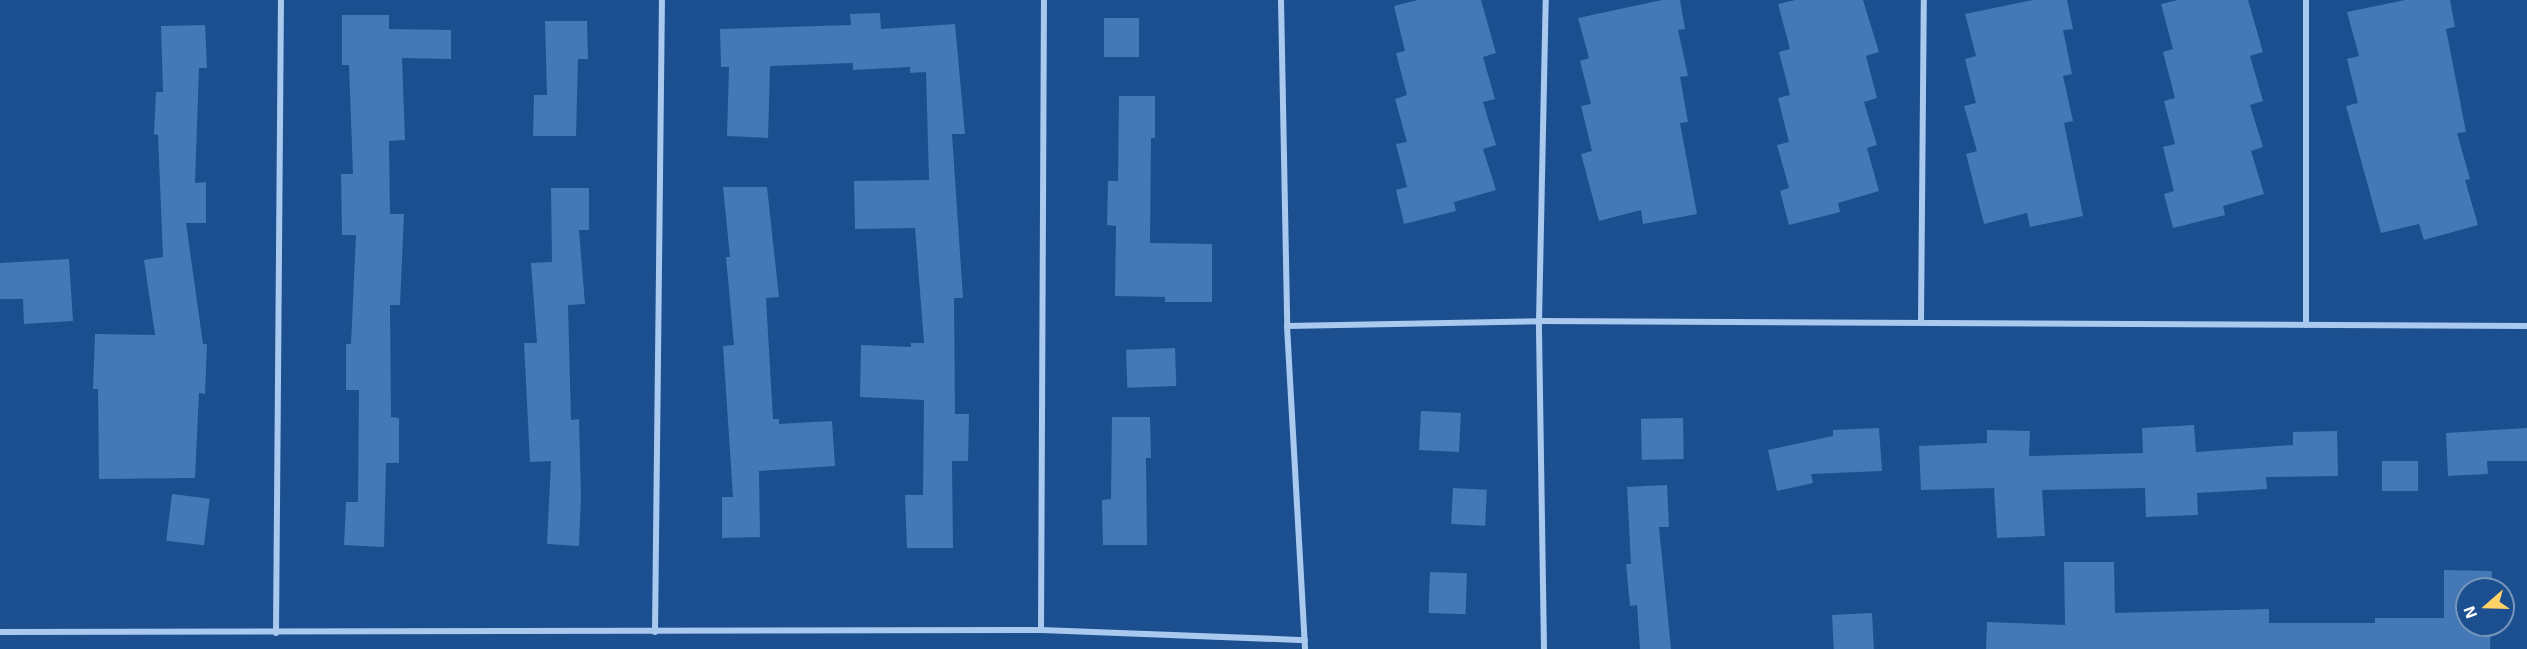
<!DOCTYPE html>
<style>
body{margin:0}
#map{position:relative;width:2527px;height:649px;overflow:hidden;background:#1b4f8f;font-family:"Exo 2",sans-serif}
div>[style]{position:absolute}
.building>*{inset:0;background:#4478b7;transform-origin:0 0}
.street>*{height:6px;margin:-3px;padding:0 3px;transform-origin:3px;border-radius:3px;background:#a9c9ee}
span{translate:-50% -50%;white-space:nowrap;text-align:center;line-height:1.15;-webkit-text-stroke:5px #1b4f8f;paint-order:stroke}
.north{position:absolute;left:2455px;top:577px;width:60px;height:60px;box-sizing:border-box;background:#1b4f8f;border:2px solid #7695bc;border-radius:50%;rotate:250deg;font-size:16px;font-weight:700;line-height:24px;text-align:center;color:#fff}
.north::after{content:'';display:block;margin:auto;width:21px;height:27px;background:#ffd166;clip-path:polygon(50% 0,100% 100%,50% 72%,0 100%)}
</style>
<div id="map">
<div class="building">
<i style="clip-path:polygon(1418px 0,1481px 0,1496px 53px,1483px 57px,1495px 99px,1483px 102px,1496px 145px,1483px 149px,1496px 190px,1454px 202px,1456px 211px,1404px 224px,1396px 190px,1407px 187px,1396px 144px,1407px 142px,1395px 99px,1407px 95px,1396px 53px,1405px 51px,1394px 6px)"></i>
<i style="clip-path:polygon(1662px 0,1680px 0,1685px 29px,1678px 30px,1688px 76px,1680px 77px,1688px 122px,1680px 123px,1697px 214px,1643px 224px,1641px 210px,1599px 221px,1581px 154px,1592px 151px,1581px 106px,1591px 104px,1580px 61px,1589px 58px,1578px 18px)"></i>
<i style="clip-path:polygon(1795px 0,1863px 0,1879px 52px,1866px 56px,1877px 98px,1864px 102px,1877px 145px,1867px 148px,1879px 191px,1838px 203px,1840px 212px,1789px 225px,1780px 191px,1789px 188px,1777px 145px,1789px 142px,1778px 98px,1790px 95px,1779px 52px,1790px 49px,1778px 4px)"></i>
<i style="clip-path:polygon(2033px 0,2067px 0,2073px 29px,2063px 30px,2072px 74px,2063px 76px,2073px 121px,2064px 123px,2083px 216px,2030px 227px,2027px 213px,1984px 224px,1966px 154px,1977px 151px,1964px 106px,1976px 103px,1965px 59px,1976px 56px,1965px 14px)"></i>
<i style="clip-path:polygon(2178px 0,2248px 0,2263px 52px,2250px 56px,2263px 101px,2250px 105px,2263px 147px,2251px 151px,2264px 194px,2223px 206px,2225px 215px,2173px 228px,2164px 194px,2174px 191px,2163px 147px,2175px 144px,2164px 101px,2175px 98px,2163px 52px,2173px 49px,2161px 4px)"></i>
<i style="clip-path:polygon(2405px 0,2450px 0,2455px 27px,2446px 29px,2466px 132px,2457px 133px,2470px 179px,2465px 180px,2478px 225px,2424px 240px,2419px 224px,2381px 233px,2346px 106px,2358px 103px,2347px 59px,2359px 56px,2347px 12px)"></i>
<i style="clip-path:polygon(880px 13px,881px 29px,955px 24px,965px 134px,952px 134px,963px 298px,954px 298px,955px 414px,969px 414px,968px 461px,952px 461px,953px 548px,907px 548px,905px 495px,923px 495px,924px 400px,860px 397px,861px 345px,911px 347px,911px 343px,924px 343px,915px 228px,855px 229px,854px 181px,929px 180px,926px 72px,910px 73px,910px 67px,853px 70px,853px 63px,770px 66px,768px 138px,727px 136px,729px 67px,721px 67px,720px 29px,851px 25px,850px 14px)"></i>
<i style="clip-path:polygon(342px 15px,389px 15px,389px 29px,451px 30px,451px 59px,402px 58px,405px 140px,389px 141px,390px 214px,404px 214px,400px 305px,390px 305px,391px 417px,399px 418px,399px 463px,386px 463px,384px 547px,344px 545px,346px 502px,358px 502px,359px 390px,346px 390px,346px 344px,351px 344px,356px 235px,342px 235px,341px 174px,353px 174px,349px 65px,342px 65px)"></i>
<i style="left:1104px;top:18px;width:35px;height:39px"></i>
<i style="clip-path:polygon(545px 21px,587px 21px,588px 59px,578px 59px,576px 136px,533px 136px,534px 95px,547px 95px)"></i>
<i style="clip-path:polygon(205px 25px,207px 68px,199px 68px,195px 183px,206px 182px,206px 223px,186px 223px,203px 344px,207px 344px,205px 394px,199px 393px,195px 478px,99px 479px,98px 389px,93px 389px,95px 334px,155px 335px,144px 260px,163px 257px,158px 135px,154px 134px,156px 92px,163px 92px,161px 26px)"></i>
<i style="clip-path:polygon(1119px 96px,1155px 96px,1155px 138px,1151px 138px,1150px 243px,1212px 244px,1212px 302px,1165px 302px,1165px 297px,1115px 296px,1116px 226px,1107px 225px,1108px 181px,1118px 181px)"></i>
<i style="clip-path:polygon(723px 187px,767px 187px,779px 297px,766px 298px,773px 419px,779px 419px,779px 424px,832px 421px,835px 466px,759px 471px,760px 537px,722px 538px,722px 497px,733px 497px,723px 346px,734px 345px,726px 257px,730px 257px)"></i>
<i style="clip-path:polygon(551px 188px,589px 188px,589px 230px,579px 230px,585px 304px,568px 305px,571px 420px,579px 419px,581px 497px,579px 546px,547px 544px,551px 461px,530px 462px,524px 343px,537px 343px,531px 263px,552px 262px)"></i>
<i style="clip-path:polygon(69px 259px,73px 321px,24px 324px,23px 299px,0 299px,0 263px)"></i>
<i style="left:1175px;top:348px;width:38px;height:49px;rotate:88deg"></i>
<i style="left:1421px;top:411px;width:40px;height:39px;rotate:3deg"></i>
<i style="clip-path:polygon(1112px 417px,1150px 417px,1151px 458px,1146px 458px,1147px 545px,1103px 545px,1102px 500px,1111px 499px)"></i>
<i style="left:1683px;top:418px;width:41px;height:42px;rotate:89deg"></i>
<i style="clip-path:polygon(2194px 425px,2196px 452px,2293px 445px,2293px 432px,2337px 431px,2338px 476px,2266px 477px,2267px 489px,2197px 493px,2198px 515px,2146px 517px,2145px 488px,2042px 490px,2045px 536px,1997px 538px,1994px 488px,1921px 490px,1919px 446px,1987px 443px,1987px 430px,2030px 431px,2029px 456px,2143px 453px,2142px 428px)"></i>
<i style="clip-path:polygon(1879px 428px,1882px 471px,1811px 474px,1813px 483px,1777px 491px,1768px 450px,1833px 436px,1833px 430px)"></i>
<i style="clip-path:polygon(2527px 428px,2527px 461px,2487px 461px,2488px 474px,2448px 476px,2446px 433px)"></i>
<i style="left:2418px;top:461px;width:30px;height:36px;rotate:90deg"></i>
<i style="clip-path:polygon(1667px 485px,1669px 527px,1659px 527px,1671px 649px,1640px 649px,1637px 605px,1630px 606px,1626px 564px,1631px 564px,1627px 487px)"></i>
<i style="left:1453px;top:488px;width:34px;height:36px;rotate:3deg"></i>
<i style="left:172px;top:494px;width:38px;height:47px;rotate:7deg"></i>
<i style="clip-path:polygon(2064px 562px,2114px 562px,2115px 613px,2269px 609px,2269px 623px,2375px 623px,2375px 618px,2444px 618px,2444px 570px,2492px 571px,2491px 589px,2467px 589px,2467px 625px,2491px 625px,2490px 649px,1986px 649px,1987px 622px,2065px 625px)"></i>
<i style="left:1430px;top:572px;width:37px;height:41px;rotate:2deg"></i>
<i style="left:1872px;top:613px;width:36px;height:40px;rotate:87deg"></i>
</div>
<div class="street">
<i style="left:1281px;top:0;width:326px;rotate:88.9deg"></i>
<i style="left:1287px;top:326px;width:324px;rotate:86.8deg"></i>
<i style="left:1921px;top:321px;width:321px;rotate:-89.5deg"></i>
<i style="left:2306px;top:325px;width:325px;rotate:-90deg"></i>
<i style="left:1287px;top:326px;width:252px;rotate:-1.1deg"></i>
<i style="left:1539px;top:321px;width:988px;rotate:0.29deg"></i>
<i style="left:1041px;top:630px;width:630px;rotate:-89.73deg"></i>
<i style="left:0;top:632px;width:1041px;rotate:-0.11deg"></i>
<i style="left:1041px;top:630px;width:264px;rotate:2.2deg"></i>
<i style="left:655px;top:632px;width:632px;rotate:-89.37deg"></i>
<i style="left:276px;top:633px;width:633px;rotate:-89.55deg"></i>
<i style="left:1544px;top:649px;width:328px;rotate:-90.9deg"></i>
<i style="left:1539px;top:321px;width:321px;rotate:-88.8deg"></i>
</div>
<div class="north">N</div>
</div>
